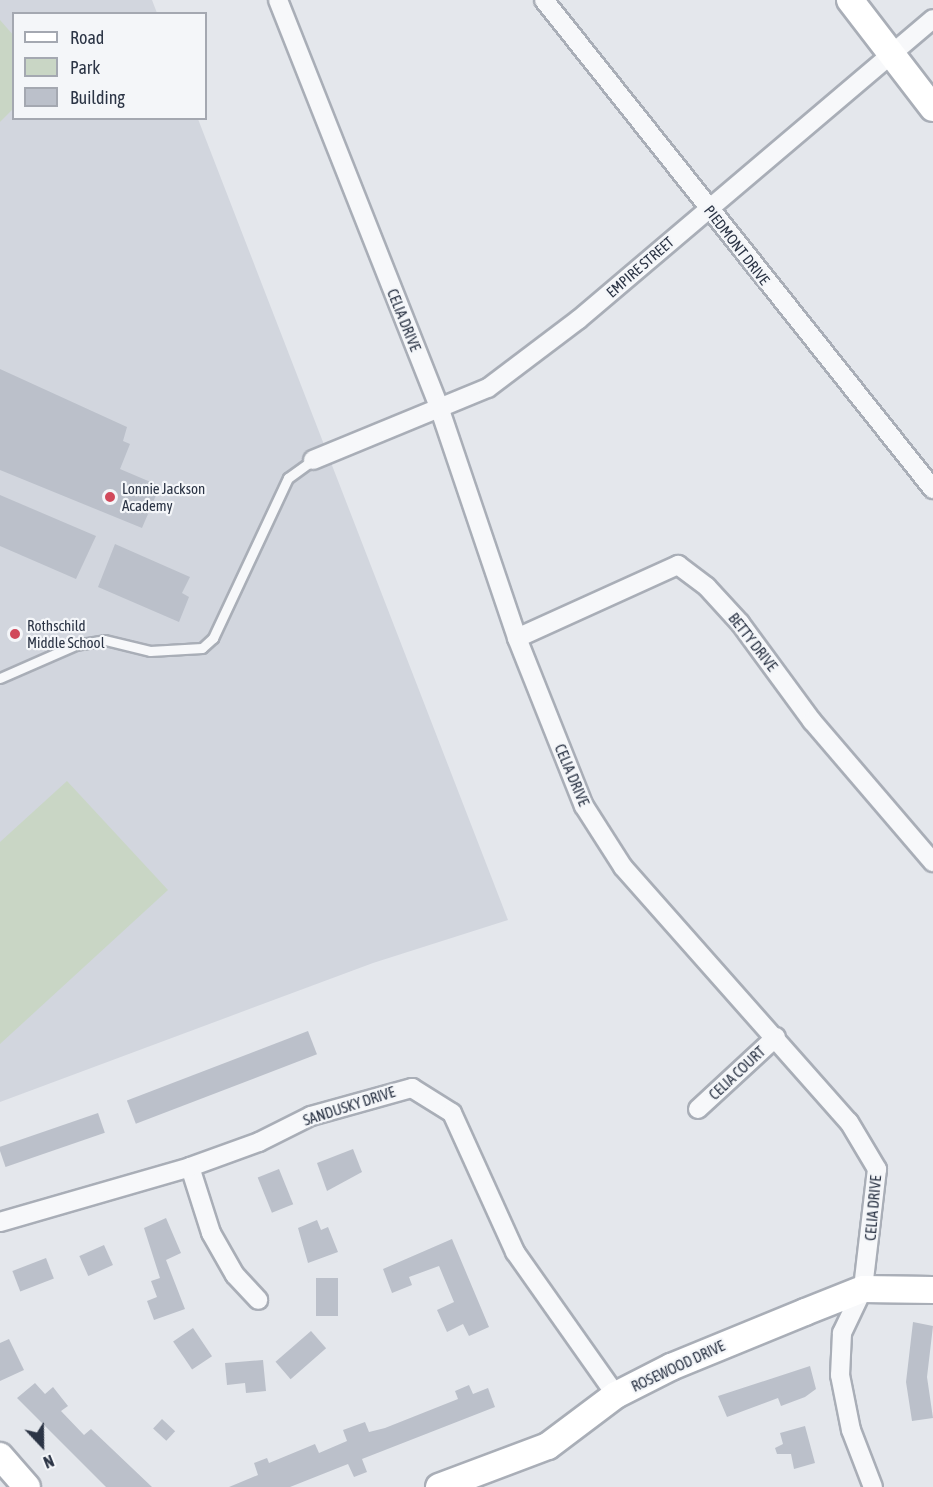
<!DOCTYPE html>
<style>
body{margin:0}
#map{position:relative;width:933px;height:1487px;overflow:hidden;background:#e4e7ec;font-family:"Asap Condensed",sans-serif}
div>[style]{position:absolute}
.built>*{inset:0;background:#d2d6de}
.green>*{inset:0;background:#c9d6c5}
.building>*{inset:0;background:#bbc0ca;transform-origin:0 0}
.roads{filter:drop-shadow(2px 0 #a9aeb7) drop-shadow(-2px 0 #a9aeb7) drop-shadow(0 2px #a9aeb7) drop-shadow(0 -2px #a9aeb7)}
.lane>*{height:9px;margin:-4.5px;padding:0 4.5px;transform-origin:4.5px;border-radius:4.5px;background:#f7f8fa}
.street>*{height:18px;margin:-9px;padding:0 9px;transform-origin:9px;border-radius:9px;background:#f7f8fa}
.secondary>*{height:26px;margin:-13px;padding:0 13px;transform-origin:13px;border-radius:13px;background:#fff}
.dots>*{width:16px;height:16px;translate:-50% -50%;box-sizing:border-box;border:3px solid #f4f6f9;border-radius:50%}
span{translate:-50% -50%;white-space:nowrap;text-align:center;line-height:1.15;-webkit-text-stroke:4.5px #f4f6f9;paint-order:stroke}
.street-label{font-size:15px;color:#2b3445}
.poi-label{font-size:15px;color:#2b3445}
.left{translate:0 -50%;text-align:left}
.legend{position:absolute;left:12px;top:12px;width:195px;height:108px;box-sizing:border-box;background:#f4f6f9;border:2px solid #a4a8b1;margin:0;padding:8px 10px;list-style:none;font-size:18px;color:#2b3445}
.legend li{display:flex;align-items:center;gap:12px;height:30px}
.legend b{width:30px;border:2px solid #a4a8b1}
.north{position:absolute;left:12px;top:1415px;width:60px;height:60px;-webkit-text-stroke:4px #f4f6f9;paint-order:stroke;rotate:158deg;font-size:16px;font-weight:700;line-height:24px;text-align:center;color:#2b3445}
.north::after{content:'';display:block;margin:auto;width:21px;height:27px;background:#2b3445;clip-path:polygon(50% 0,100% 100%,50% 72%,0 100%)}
</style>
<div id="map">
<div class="built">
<i style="clip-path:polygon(0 0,152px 0,157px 13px,14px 14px,14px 118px,198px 119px,508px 920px,373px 963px,0 1102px)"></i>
</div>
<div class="green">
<i style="clip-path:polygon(0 20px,14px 36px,13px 109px,0 122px)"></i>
<i style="clip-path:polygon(67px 781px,168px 890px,0 1044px,0 842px)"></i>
</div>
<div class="building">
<i style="clip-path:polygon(0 369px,127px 427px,123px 441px,130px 444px,120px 469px,160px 486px,142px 528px,0 470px)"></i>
<i style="clip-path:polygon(0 495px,96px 536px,76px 579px,0 546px)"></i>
<i style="clip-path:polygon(115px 544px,190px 577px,182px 593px,189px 597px,179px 622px,98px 587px)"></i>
<i style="left:308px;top:1031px;width:25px;height:194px;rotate:69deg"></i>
<i style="left:98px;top:1113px;width:21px;height:105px;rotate:71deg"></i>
<i style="clip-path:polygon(353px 1149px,362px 1172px,327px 1191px,317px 1163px)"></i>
<i style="left:279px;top:1169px;width:38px;height:23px;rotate:68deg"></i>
<i style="clip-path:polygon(166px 1218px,181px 1253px,166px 1260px,185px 1309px,154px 1320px,147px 1301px,157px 1297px,151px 1281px,160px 1278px,144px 1228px)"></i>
<i style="clip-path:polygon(317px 1220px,321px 1230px,328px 1227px,338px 1252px,308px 1263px,298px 1228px)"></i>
<i style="clip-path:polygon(452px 1239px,489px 1327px,469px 1336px,463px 1324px,447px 1332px,437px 1310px,454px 1302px,439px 1266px,409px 1277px,412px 1285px,392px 1293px,383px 1269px)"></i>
<i style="left:104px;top:1245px;width:22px;height:27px;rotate:66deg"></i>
<i style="left:46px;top:1258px;width:22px;height:36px;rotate:69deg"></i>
<i style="left:316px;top:1278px;width:22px;height:38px"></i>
<i style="clip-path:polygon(913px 1322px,933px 1326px,927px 1377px,933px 1418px,912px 1421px,906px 1382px)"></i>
<i style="left:193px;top:1328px;width:34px;height:24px;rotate:56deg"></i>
<i style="left:311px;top:1331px;width:23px;height:47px;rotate:49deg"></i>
<i style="clip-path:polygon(9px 1339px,24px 1370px,0 1381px,0 1343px)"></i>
<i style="clip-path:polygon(263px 1360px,266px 1391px,246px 1393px,245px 1383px,227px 1385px,225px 1363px)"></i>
<i style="clip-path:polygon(810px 1366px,816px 1389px,805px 1397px,781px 1406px,778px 1398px,727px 1417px,718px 1396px)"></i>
<i style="clip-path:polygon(35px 1383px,45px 1394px,53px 1387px,68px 1406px,61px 1411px,84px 1435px,91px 1429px,152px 1487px,106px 1487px,17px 1398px)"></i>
<i style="clip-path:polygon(469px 1385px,473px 1394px,488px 1388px,495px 1407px,362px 1459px,367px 1472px,354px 1477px,348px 1464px,290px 1487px,229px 1487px,258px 1475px,254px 1463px,267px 1458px,269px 1463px,315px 1444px,319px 1453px,347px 1441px,343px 1430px,365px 1422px,369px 1432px,385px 1428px,458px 1399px,455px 1391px)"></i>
<i style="left:162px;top:1419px;width:18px;height:13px;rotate:43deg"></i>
<i style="clip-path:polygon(805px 1426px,815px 1463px,794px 1469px,791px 1454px,777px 1454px,775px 1448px,783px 1444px,780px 1433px)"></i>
</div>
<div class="roads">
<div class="lane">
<i style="left:0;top:678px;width:82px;rotate:-23.7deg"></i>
<i style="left:75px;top:645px;width:30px;rotate:-9deg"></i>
<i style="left:105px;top:640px;width:46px;rotate:13.7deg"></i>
<i style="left:150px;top:651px;width:52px;rotate:-3.3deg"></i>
<i style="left:202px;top:648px;width:15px;rotate:-42deg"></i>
<i style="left:213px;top:638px;width:177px;rotate:-64.9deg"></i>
<i style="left:288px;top:478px;width:31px;rotate:-36deg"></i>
</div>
<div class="street">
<i style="left:278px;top:0;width:441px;rotate:68.4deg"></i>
<i style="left:440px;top:410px;width:241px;rotate:71.3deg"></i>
<i style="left:517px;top:638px;width:181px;rotate:68.3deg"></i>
<i style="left:584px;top:806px;width:72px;rotate:57.4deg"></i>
<i style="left:623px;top:867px;width:341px;rotate:48.5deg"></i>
<i style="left:849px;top:1122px;width:55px;rotate:59.2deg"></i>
<i style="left:877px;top:1169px;width:121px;rotate:96.7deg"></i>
<i style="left:863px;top:1289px;width:49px;rotate:115.5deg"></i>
<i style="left:842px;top:1333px;width:42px;rotate:92.7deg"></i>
<i style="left:840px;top:1375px;width:56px;rotate:78.7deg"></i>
<i style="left:851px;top:1430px;width:61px;rotate:68.9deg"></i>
<i style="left:544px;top:0;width:625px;rotate:51.5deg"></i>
<i style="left:313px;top:460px;width:189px;rotate:-22.4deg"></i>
<i style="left:488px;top:388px;width:113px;rotate:-37.1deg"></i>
<i style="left:578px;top:320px;width:465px;rotate:-40.3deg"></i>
<i style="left:517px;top:638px;width:177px;rotate:-24.4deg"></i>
<i style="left:678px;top:565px;width:36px;rotate:37deg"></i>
<i style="left:707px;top:587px;width:49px;rotate:47.5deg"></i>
<i style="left:740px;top:623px;width:122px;rotate:53.7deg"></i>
<i style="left:812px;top:721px;width:186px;rotate:49.4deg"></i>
<i style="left:698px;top:1109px;width:106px;rotate:-42.7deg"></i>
<i style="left:190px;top:1167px;width:69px;rotate:72.3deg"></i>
<i style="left:211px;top:1233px;width:48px;rotate:60.3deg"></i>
<i style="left:235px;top:1275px;width:34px;rotate:47deg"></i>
<i style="left:0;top:1222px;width:198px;rotate:-16.1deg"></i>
<i style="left:190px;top:1167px;width:73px;rotate:-19.9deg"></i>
<i style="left:259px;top:1142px;width:58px;rotate:-26.6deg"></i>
<i style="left:311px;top:1116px;width:105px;rotate:-15.5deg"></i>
<i style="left:412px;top:1088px;width:47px;rotate:32deg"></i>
<i style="left:452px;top:1113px;width:153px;rotate:65.6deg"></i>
<i style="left:515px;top:1252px;width:175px;rotate:54.8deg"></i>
</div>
<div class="secondary">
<i style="left:850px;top:0;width:136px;rotate:52.5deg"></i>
<i style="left:0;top:1456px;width:41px;rotate:48.9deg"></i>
<i style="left:439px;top:1487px;width:116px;rotate:-20.6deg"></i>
<i style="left:548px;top:1446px;width:85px;rotate:-36.9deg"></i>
<i style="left:616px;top:1395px;width:62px;rotate:-27deg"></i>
<i style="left:671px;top:1367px;width:145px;rotate:-22.3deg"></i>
<i style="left:805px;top:1312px;width:62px;rotate:-21.6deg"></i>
<i style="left:863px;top:1289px;width:70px;rotate:0.8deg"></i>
</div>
</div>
<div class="dots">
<i style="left:110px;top:497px;background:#d1495b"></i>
<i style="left:15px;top:634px;background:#d1495b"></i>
</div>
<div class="street-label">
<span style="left:737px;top:245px;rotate:52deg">PIEDMONT DRIVE</span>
<span style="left:640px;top:267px;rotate:-41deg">EMPIRE STREET</span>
<span style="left:404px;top:320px;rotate:68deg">CELIA DRIVE</span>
<span style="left:753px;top:642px;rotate:52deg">BETTY DRIVE</span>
<span style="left:572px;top:775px;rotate:67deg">CELIA DRIVE</span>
<span style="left:737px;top:1073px;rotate:-43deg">CELIA COURT</span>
<span style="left:349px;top:1106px;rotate:-18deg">SANDUSKY DRIVE</span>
<span style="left:873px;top:1208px;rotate:-85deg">CELIA DRIVE</span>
<span style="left:678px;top:1366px;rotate:-25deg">ROSEWOOD DRIVE</span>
</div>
<div class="poi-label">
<span class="left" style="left:122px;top:497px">Lonnie Jackson<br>Academy</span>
<span class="left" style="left:27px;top:634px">Rothschild<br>Middle School</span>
</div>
<ul class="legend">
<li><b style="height:8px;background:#fff"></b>Road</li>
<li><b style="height:16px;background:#c9d6c5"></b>Park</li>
<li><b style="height:16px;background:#bbc0ca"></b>Building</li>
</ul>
<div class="north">N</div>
</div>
